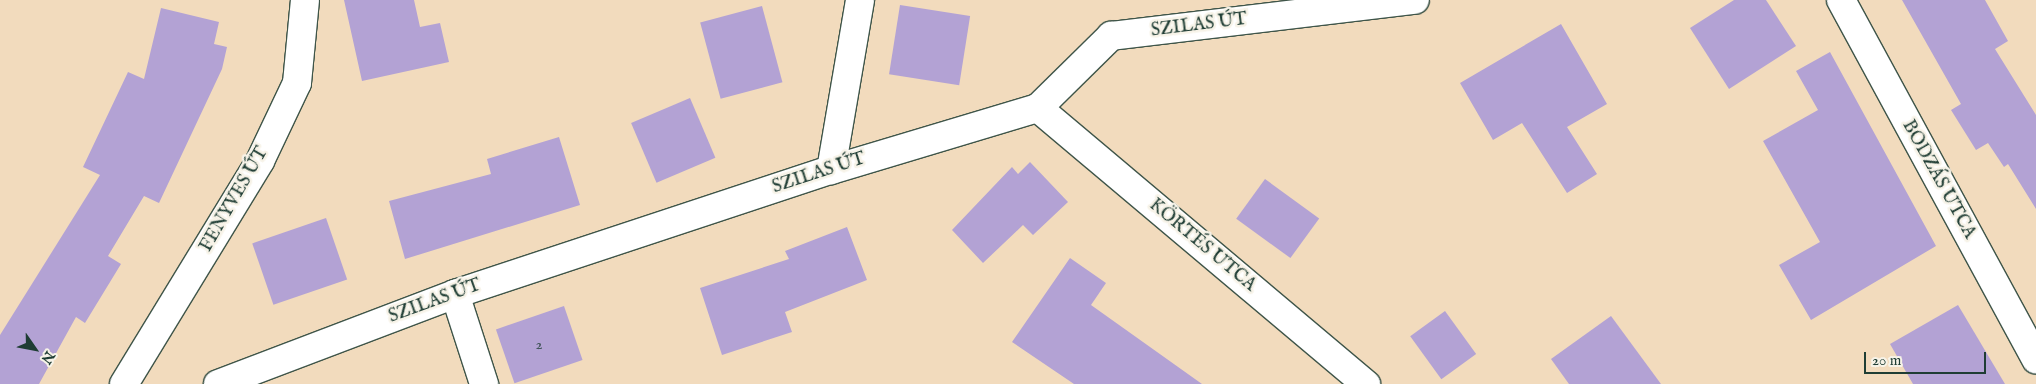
<!DOCTYPE html>
<meta charset="utf-8">
<style>
body{margin:0}
#map{position:relative;width:2036px;height:384px;overflow:hidden;background:#f2dbbd;font-family:"IM FELL English",serif}
div>[style]{position:absolute}
.building>*{inset:0;background:#b3a2d4;transform-origin:0 0}
.roads{filter:drop-shadow(1px 0 #3f5549) drop-shadow(-1px 0 #3f5549) drop-shadow(0 1px #3f5549) drop-shadow(0 -1px #3f5549)}
.street>*{height:28px;margin:-14px;padding:0 14px;transform-origin:14px;border-radius:14px;background:#fff}
span{translate:-50% -50%;white-space:nowrap;text-align:center;line-height:1.15;-webkit-text-stroke:5px #f7f3e8;paint-order:stroke}
.number-label{font-size:15px;color:#44565c}
.number-label span{-webkit-text-stroke-width:0}
.street-label{font-size:18px;color:#1f3d34}
.north{position:absolute;left:10px;top:324px;width:50px;height:50px;-webkit-text-stroke:4px #f7f3e8;paint-order:stroke;rotate:123deg;font-size:14px;font-weight:700;line-height:20px;text-align:center;color:#1f3d34}
.north::after{content:'';display:block;margin:auto;width:18px;height:22px;background:#1f3d34;clip-path:polygon(50% 0,100% 100%,50% 72%,0 100%)}
.scale{position:absolute;left:1864px;top:352px;width:122px;height:22px;box-sizing:border-box;border:2px solid #1f3d34;border-top:0;padding-left:6px;font-size:15px;line-height:18px;white-space:nowrap;color:#1f3d34;-webkit-text-stroke:4px #f7f3e8;paint-order:stroke}
</style>
<div id="map">
<div class="building">
<i style="clip-path:polygon(344px 0,414px 0,420px 27px,440px 23px,449px 62px,362px 81px)"></i>
<i style="clip-path:polygon(1734px 0,1766px 0,1796px 46px,1729px 89px,1690px 28px)"></i>
<i style="clip-path:polygon(1902px 0,1985px 0,2008px 41px,1995px 49px,2036px 115px,2036px 209px,2008px 164px,2004px 167px,1988px 143px,1976px 150px,1951px 110px,1961px 104px)"></i>
<i style="left:900px;top:5px;width:71px;height:70px;rotate:9deg"></i>
<i style="left:762px;top:6px;width:79px;height:64px;rotate:75deg"></i>
<i style="clip-path:polygon(161px 8px,219px 22px,214px 44px,227px 47px,222px 69px,159px 203px,144px 196px,108px 256px,121px 264px,85px 323px,76px 317px,39px 384px,0 384px,0 335px,100px 175px,83px 167px,128px 72px,144px 79px)"></i>
<i style="clip-path:polygon(1561px 24px,1607px 104px,1567px 127px,1597px 174px,1567px 193px,1522px 123px,1493px 140px,1460px 83px)"></i>
<i style="clip-path:polygon(1830px 52px,1936px 246px,1811px 320px,1779px 265px,1820px 242px,1763px 141px,1818px 110px,1796px 71px)"></i>
<i style="left:690px;top:98px;width:65px;height:64px;rotate:67deg"></i>
<i style="clip-path:polygon(559px 137px,580px 205px,405px 259px,389px 201px,491px 174px,487px 159px)"></i>
<i style="clip-path:polygon(1030px 162px,1068px 202px,1033px 235px,1023px 225px,983px 263px,952px 230px,1012px 167px,1018px 174px)"></i>
<i style="left:1265px;top:179px;width:67px;height:49px;rotate:36deg"></i>
<i style="left:326px;top:218px;width:65px;height:78px;rotate:71deg"></i>
<i style="clip-path:polygon(847px 227px,867px 280px,785px 312px,792px 332px,722px 355px,700px 288px,789px 259px,785px 251px)"></i>
<i style="clip-path:polygon(1070px 258px,1106px 283px,1091px 305px,1202px 384px,1074px 384px,1012px 342px)"></i>
<i style="clip-path:polygon(1958px 305px,2005px 384px,1913px 384px,1890px 344px)"></i>
<i style="left:564px;top:306px;width:57px;height:72px;rotate:71deg"></i>
<i style="left:1445px;top:311px;width:53px;height:43px;rotate:54deg"></i>
<i style="clip-path:polygon(1611px 316px,1661px 384px,1569px 384px,1551px 359px)"></i>
</div>
<div class="roads">
<div class="street">
<i style="left:1841px;top:0;width:409px;rotate:61.5deg"></i>
<i style="left:1038px;top:108px;width:429px;rotate:40.1deg"></i>
<i style="left:831px;top:170px;width:172px;rotate:-80.3deg"></i>
<i style="left:455px;top:294px;width:95px;rotate:72.1deg"></i>
<i style="left:124px;top:384px;width:261px;rotate:-58.6deg"></i>
<i style="left:260px;top:161px;width:86px;rotate:-64.6deg"></i>
<i style="left:297px;top:83px;width:83px;rotate:-84.5deg"></i>
<i style="left:218px;top:384px;width:254px;rotate:-20.8deg"></i>
<i style="left:455px;top:294px;width:396px;rotate:-18.3deg"></i>
<i style="left:831px;top:170px;width:216px;rotate:-16.7deg"></i>
<i style="left:1038px;top:108px;width:103px;rotate:-44.6deg"></i>
<i style="left:1111px;top:36px;width:306px;rotate:-6.8deg"></i>
</div>
</div>
<div class="number-label">
<span style="left:539px;top:345px">2</span>
</div>
<div class="street-label">
<span style="left:1199px;top:26px;rotate:-7deg">SZILAS ÚT</span>
<span style="left:819px;top:174px;rotate:-18deg">SZILAS ÚT</span>
<span style="left:1938px;top:180px;rotate:61deg">BODZÁS UTCA</span>
<span style="left:235px;top:200px;rotate:-60deg">FENYVES ÚT</span>
<span style="left:1202px;top:246px;rotate:40deg">KÖRTÉS UTCA</span>
<span style="left:435px;top:302px;rotate:-20deg">SZILAS ÚT</span>
</div>
<div class="north">N</div>
<div class="scale">20 m</div>
</div>
